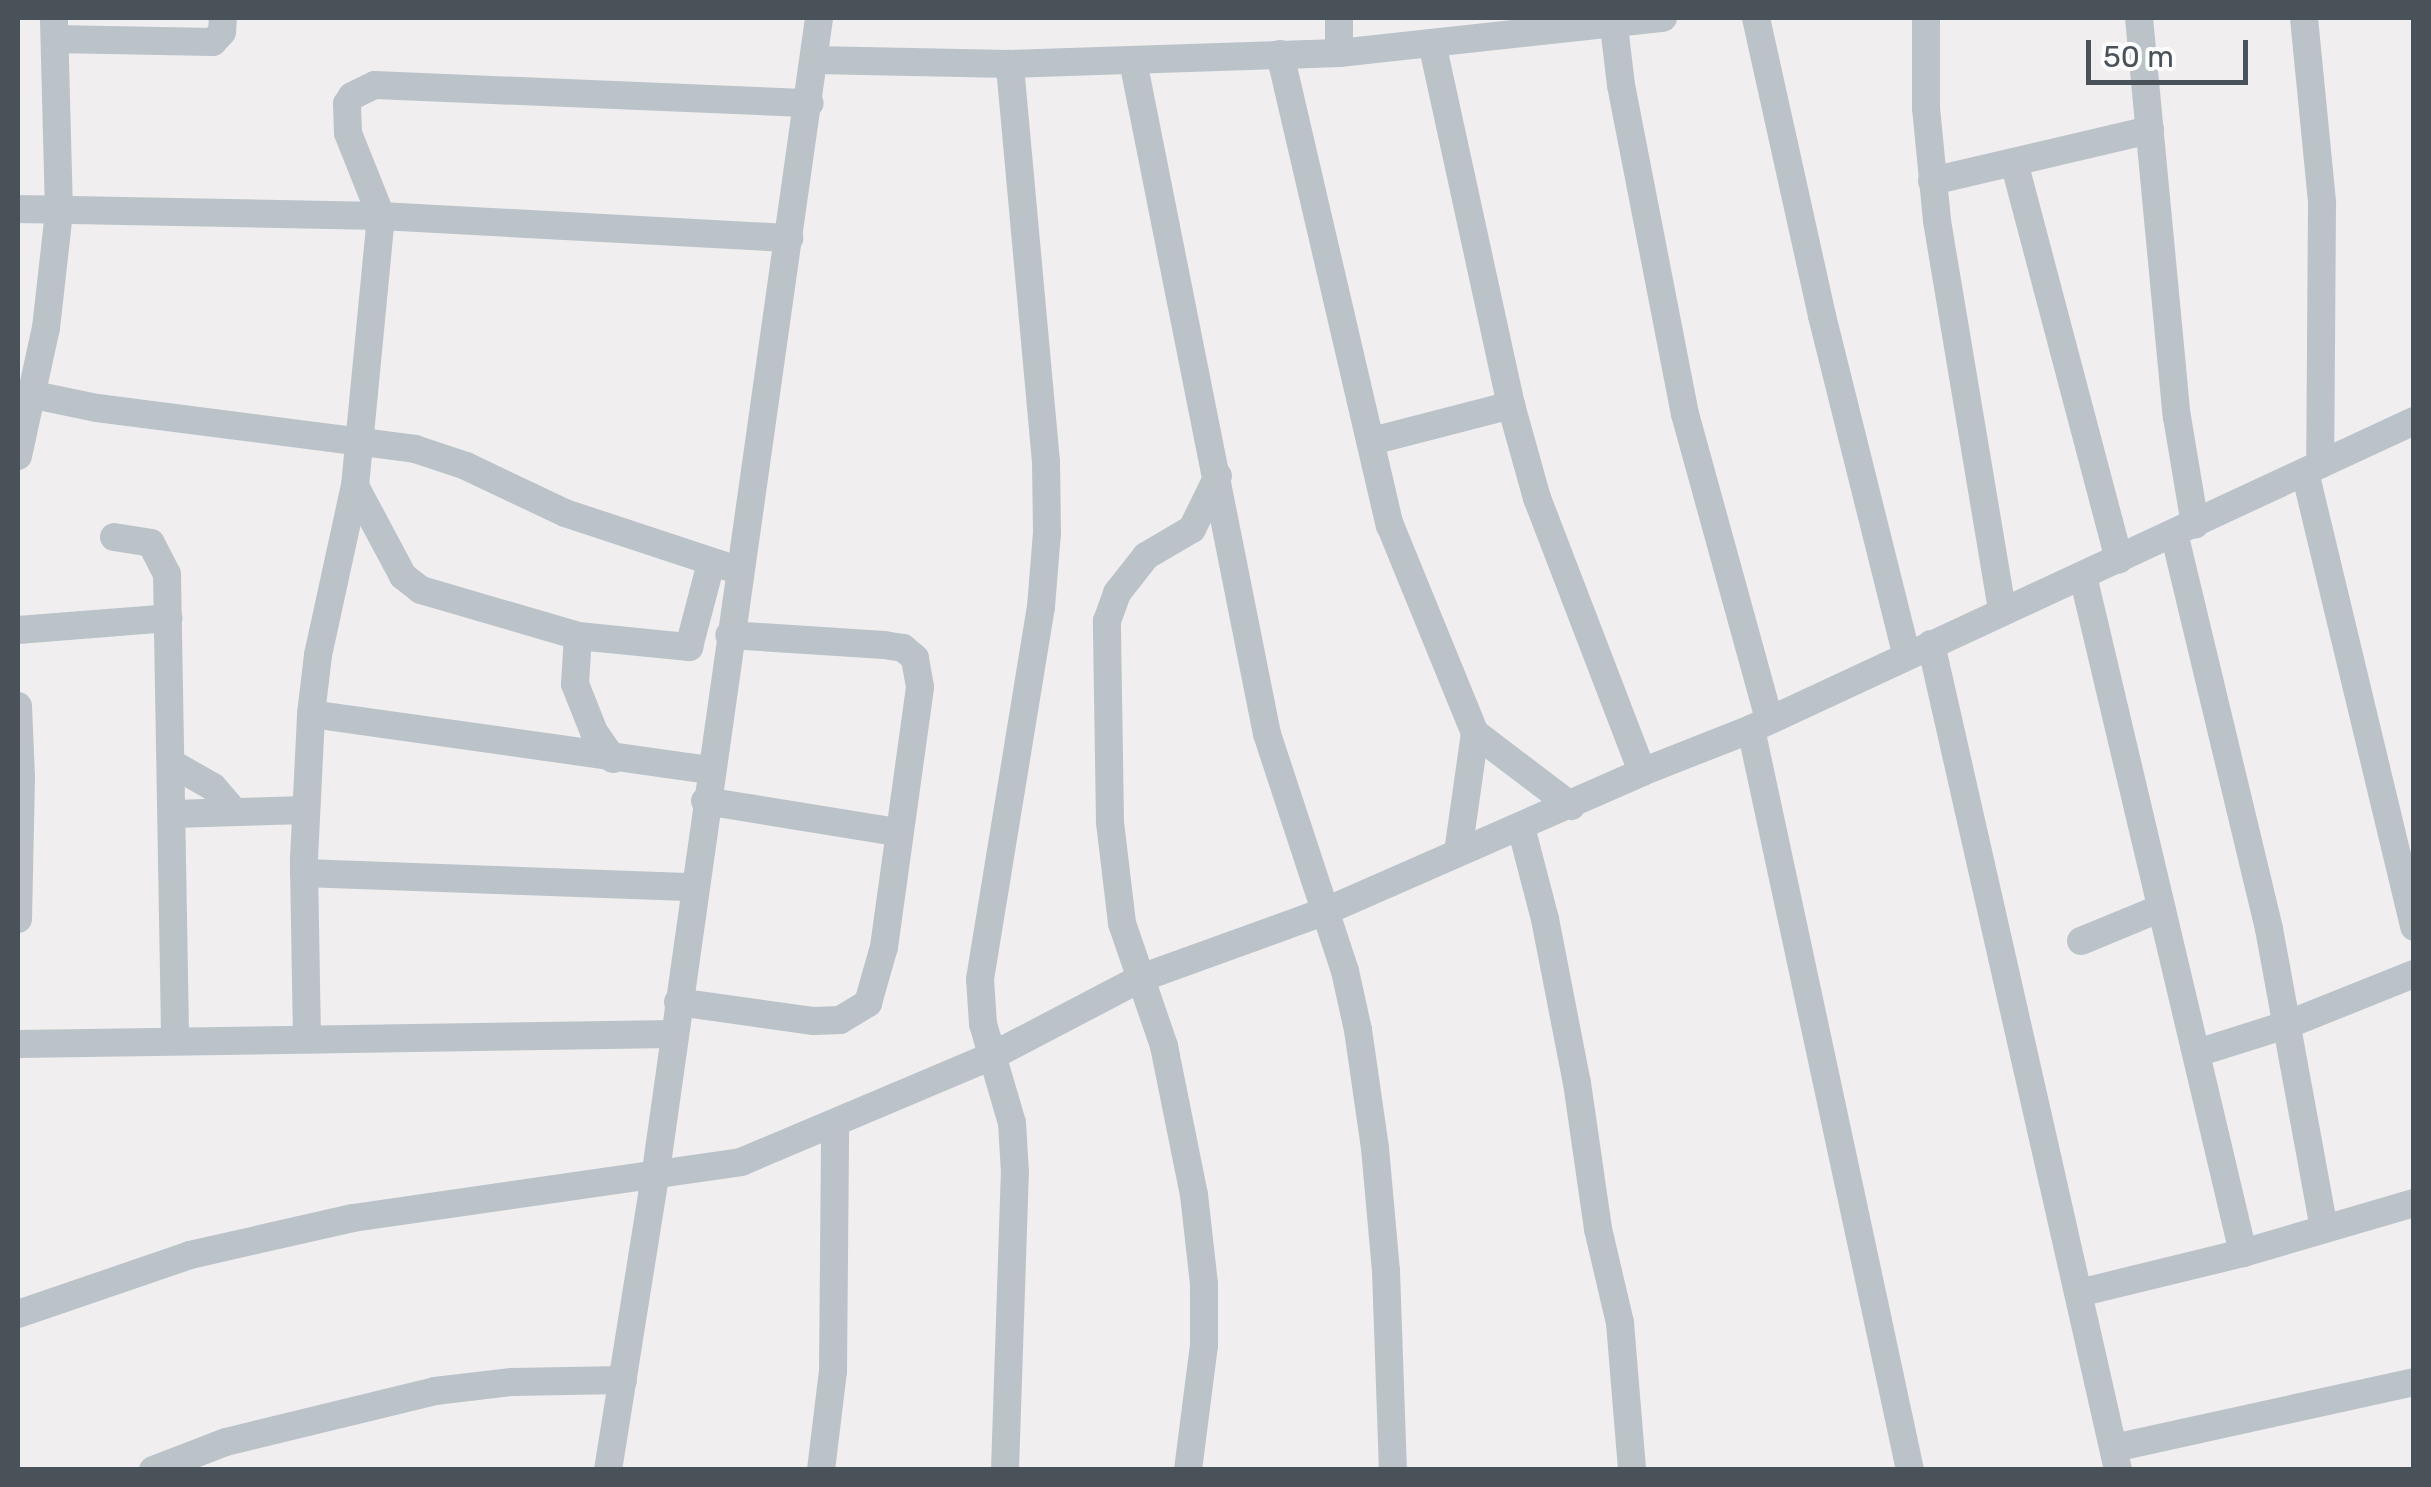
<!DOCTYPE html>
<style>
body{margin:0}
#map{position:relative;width:2431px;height:1487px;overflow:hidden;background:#f0eeee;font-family:Rubik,sans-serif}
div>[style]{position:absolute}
.minor>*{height:28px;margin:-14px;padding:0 14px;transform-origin:14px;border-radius:14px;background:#bbc3c9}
span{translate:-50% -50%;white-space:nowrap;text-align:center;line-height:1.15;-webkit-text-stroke:10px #fff;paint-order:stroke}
.frame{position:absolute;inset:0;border:20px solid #495159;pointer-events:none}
.scale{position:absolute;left:2086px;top:40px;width:162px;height:45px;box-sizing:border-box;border:5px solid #495159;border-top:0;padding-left:12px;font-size:30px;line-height:35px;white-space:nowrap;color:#495159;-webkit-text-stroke:8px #fff;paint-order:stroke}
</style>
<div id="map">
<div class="minor">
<i style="left:1613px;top:18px;width:67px;rotate:83.2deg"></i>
<i style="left:1621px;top:85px;width:335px;rotate:79deg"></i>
<i style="left:1685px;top:414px;width:317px;rotate:74.6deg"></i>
<i style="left:1756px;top:18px;width:305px;rotate:77.5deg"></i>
<i style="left:1822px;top:316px;width:350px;rotate:76deg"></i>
<i style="left:1926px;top:18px;width:90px;rotate:90deg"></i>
<i style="left:1926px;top:108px;width:114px;rotate:84.4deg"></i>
<i style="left:1937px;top:221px;width:394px;rotate:80.5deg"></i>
<i style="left:2139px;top:18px;width:401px;rotate:84.6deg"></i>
<i style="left:2177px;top:417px;width:109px;rotate:80.5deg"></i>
<i style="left:2304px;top:18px;width:186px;rotate:84.4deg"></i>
<i style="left:2322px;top:203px;width:261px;rotate:90.4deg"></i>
<i style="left:55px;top:39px;width:158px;rotate:1.1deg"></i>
<i style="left:213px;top:42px;width:13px;rotate:-48deg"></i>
<i style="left:222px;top:32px;width:14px;rotate:-86deg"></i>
<i style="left:1432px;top:43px;width:371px;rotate:77.7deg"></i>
<i style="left:1511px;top:405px;width:97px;rotate:74.4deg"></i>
<i style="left:1537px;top:498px;width:293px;rotate:69deg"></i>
<i style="left:1339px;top:53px;width:35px;rotate:-90deg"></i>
<i style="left:1280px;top:54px;width:484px;rotate:76.9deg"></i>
<i style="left:1390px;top:525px;width:225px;rotate:67.8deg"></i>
<i style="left:1475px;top:733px;width:121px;rotate:98.1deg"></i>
<i style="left:814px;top:60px;width:196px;rotate:1.2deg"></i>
<i style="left:1010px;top:64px;width:329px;rotate:-1.9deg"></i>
<i style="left:1339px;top:53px;width:326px;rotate:-6.2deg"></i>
<i style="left:1133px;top:61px;width:686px;rotate:78.74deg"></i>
<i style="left:1267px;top:734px;width:250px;rotate:71.8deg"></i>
<i style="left:1345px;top:971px;width:60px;rotate:77.6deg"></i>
<i style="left:1358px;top:1030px;width:119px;rotate:81.8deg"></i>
<i style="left:1375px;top:1148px;width:123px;rotate:84.9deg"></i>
<i style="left:1386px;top:1271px;width:199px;rotate:88deg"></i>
<i style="left:2014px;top:162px;width:411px;rotate:75.2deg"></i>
<i style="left:1932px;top:181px;width:224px;rotate:-13.2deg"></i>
<i style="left:18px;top:209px;width:363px;rotate:1.1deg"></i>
<i style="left:381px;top:216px;width:409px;rotate:3.1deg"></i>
<i style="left:34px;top:395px;width:64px;rotate:11.7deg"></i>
<i style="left:97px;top:408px;width:321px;rotate:7.3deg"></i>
<i style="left:415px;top:449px;width:54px;rotate:18.4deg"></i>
<i style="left:466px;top:466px;width:110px;rotate:25.4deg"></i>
<i style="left:565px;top:513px;width:184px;rotate:18.3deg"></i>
<i style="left:1372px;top:441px;width:144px;rotate:-14.5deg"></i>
<i style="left:18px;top:456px;width:131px;rotate:-77.7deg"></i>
<i style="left:46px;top:328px;width:117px;rotate:-83.6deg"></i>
<i style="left:59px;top:212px;width:194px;rotate:-91.5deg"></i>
<i style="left:2305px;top:472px;width:468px;rotate:76.5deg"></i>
<i style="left:355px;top:486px;width:102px;rotate:61.9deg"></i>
<i style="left:403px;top:576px;width:23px;rotate:38deg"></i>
<i style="left:421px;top:590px;width:164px;rotate:16.3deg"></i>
<i style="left:578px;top:636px;width:112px;rotate:5.7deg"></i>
<i style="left:689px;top:647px;width:87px;rotate:-75.3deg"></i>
<i style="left:2174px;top:533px;width:407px;rotate:76.5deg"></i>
<i style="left:2269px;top:929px;width:305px;rotate:79.6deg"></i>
<i style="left:114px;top:537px;width:37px;rotate:9deg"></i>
<i style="left:151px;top:543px;width:35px;rotate:63deg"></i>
<i style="left:167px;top:574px;width:467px;rotate:89deg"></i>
<i style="left:2083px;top:576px;width:696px;rotate:76.7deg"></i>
<i style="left:18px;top:630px;width:151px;rotate:-4.5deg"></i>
<i style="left:578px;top:636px;width:48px;rotate:93.6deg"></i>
<i style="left:575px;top:684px;width:52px;rotate:68.4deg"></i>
<i style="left:594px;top:732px;width:33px;rotate:55deg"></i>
<i style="left:1931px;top:644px;width:847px;rotate:77.24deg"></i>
<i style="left:18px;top:706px;width:71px;rotate:87.6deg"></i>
<i style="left:21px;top:777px;width:142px;rotate:91.2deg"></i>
<i style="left:311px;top:714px;width:403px;rotate:8deg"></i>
<i style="left:1751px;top:729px;width:758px;rotate:77.89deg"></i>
<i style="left:1475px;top:733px;width:121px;rotate:37.2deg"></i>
<i style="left:171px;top:763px;width:48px;rotate:29.7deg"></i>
<i style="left:213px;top:787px;width:30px;rotate:49deg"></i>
<i style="left:705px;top:801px;width:193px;rotate:9.2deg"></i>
<i style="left:172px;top:814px;width:134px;rotate:-1.7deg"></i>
<i style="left:1521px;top:827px;width:95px;rotate:75.4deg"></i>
<i style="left:1545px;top:919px;width:167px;rotate:79deg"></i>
<i style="left:1577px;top:1083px;width:148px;rotate:81.8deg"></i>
<i style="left:1598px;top:1229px;width:97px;rotate:76.8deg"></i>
<i style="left:1620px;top:1323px;width:147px;rotate:85.3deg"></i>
<i style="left:304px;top:873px;width:390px;rotate:2.1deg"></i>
<i style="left:2081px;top:941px;width:87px;rotate:-22.4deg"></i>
<i style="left:678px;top:1002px;width:137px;rotate:8deg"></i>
<i style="left:814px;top:1021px;width:26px;rotate:-2deg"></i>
<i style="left:840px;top:1020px;width:33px;rotate:-31deg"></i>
<i style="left:868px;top:1003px;width:58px;rotate:-74.1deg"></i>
<i style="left:884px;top:947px;width:262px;rotate:-82.1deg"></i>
<i style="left:920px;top:687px;width:29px;rotate:-100deg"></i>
<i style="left:915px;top:658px;width:16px;rotate:-140deg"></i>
<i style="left:903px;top:648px;width:19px;rotate:-171deg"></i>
<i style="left:884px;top:645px;width:155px;rotate:-176.3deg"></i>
<i style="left:307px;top:1039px;width:180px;rotate:-91deg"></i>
<i style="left:304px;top:859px;width:145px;rotate:-87.2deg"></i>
<i style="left:311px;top:714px;width:59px;rotate:-83.2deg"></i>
<i style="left:318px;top:655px;width:173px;rotate:-77.7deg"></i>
<i style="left:355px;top:486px;width:271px;rotate:-84.5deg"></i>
<i style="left:381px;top:216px;width:89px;rotate:-111.7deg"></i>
<i style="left:348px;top:133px;width:29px;rotate:-92deg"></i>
<i style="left:347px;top:104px;width:9px;rotate:-58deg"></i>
<i style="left:352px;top:96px;width:25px;rotate:-26deg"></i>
<i style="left:375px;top:85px;width:435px;rotate:2.4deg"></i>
<i style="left:18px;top:1044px;width:655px;rotate:-0.87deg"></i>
<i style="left:2197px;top:1053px;width:96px;rotate:-17.5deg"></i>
<i style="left:2289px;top:1024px;width:135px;rotate:-21.8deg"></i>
<i style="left:2079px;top:1293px;width:169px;rotate:-13.7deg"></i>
<i style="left:2243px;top:1253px;width:178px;rotate:-16.3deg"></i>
<i style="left:18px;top:1314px;width:182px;rotate:-18.9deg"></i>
<i style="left:190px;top:1255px;width:167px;rotate:-12.8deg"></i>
<i style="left:353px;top:1218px;width:392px;rotate:-8.2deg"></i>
<i style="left:741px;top:1162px;width:272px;rotate:-22.9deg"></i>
<i style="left:992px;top:1056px;width:168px;rotate:-27.6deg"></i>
<i style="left:1141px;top:978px;width:197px;rotate:-19.9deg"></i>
<i style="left:1326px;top:911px;width:345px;rotate:-23.7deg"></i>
<i style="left:1642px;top:772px;width:117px;rotate:-21.5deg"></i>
<i style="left:1751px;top:729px;width:731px;rotate:-24.92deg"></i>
<i style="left:2114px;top:1448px;width:307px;rotate:-12.4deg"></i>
<i style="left:153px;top:1470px;width:78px;rotate:-21deg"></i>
<i style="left:226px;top:1442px;width:215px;rotate:-13.7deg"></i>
<i style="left:435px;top:1391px;width:78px;rotate:-6.7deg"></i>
<i style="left:512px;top:1382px;width:111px;rotate:-1deg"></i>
<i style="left:608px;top:1470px;width:296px;rotate:-80.9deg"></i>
<i style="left:655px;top:1178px;width:1172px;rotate:-81.95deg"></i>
<i style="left:821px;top:1470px;width:100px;rotate:-83.1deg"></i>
<i style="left:833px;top:1371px;width:246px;rotate:-89.5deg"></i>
<i style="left:1005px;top:1470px;width:297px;rotate:-88.1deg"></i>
<i style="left:1015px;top:1173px;width:50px;rotate:-93.4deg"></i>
<i style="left:1012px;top:1123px;width:103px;rotate:-106.3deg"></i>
<i style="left:983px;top:1024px;width:45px;rotate:-93.8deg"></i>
<i style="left:980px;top:979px;width:377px;rotate:-80.7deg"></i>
<i style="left:1041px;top:607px;width:74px;rotate:-85.4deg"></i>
<i style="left:1047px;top:533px;width:71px;rotate:-90.8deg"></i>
<i style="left:1046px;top:462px;width:400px;rotate:-95.2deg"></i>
<i style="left:1188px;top:1470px;width:126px;rotate:-82.7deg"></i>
<i style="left:1204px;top:1345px;width:61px;rotate:-90deg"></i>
<i style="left:1204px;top:1284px;width:90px;rotate:-96.4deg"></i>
<i style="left:1194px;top:1195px;width:152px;rotate:-101.4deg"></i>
<i style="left:1164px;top:1046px;width:130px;rotate:-108.9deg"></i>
<i style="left:1122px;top:923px;width:102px;rotate:-96.8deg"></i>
<i style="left:1110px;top:822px;width:201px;rotate:-90.9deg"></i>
<i style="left:1107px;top:621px;width:30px;rotate:-70deg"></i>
<i style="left:1117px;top:593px;width:47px;rotate:-51.9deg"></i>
<i style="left:1146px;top:556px;width:53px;rotate:-30.4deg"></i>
<i style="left:1192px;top:529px;width:59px;rotate:-63.9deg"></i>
</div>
<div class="frame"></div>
<div class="scale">50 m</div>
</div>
